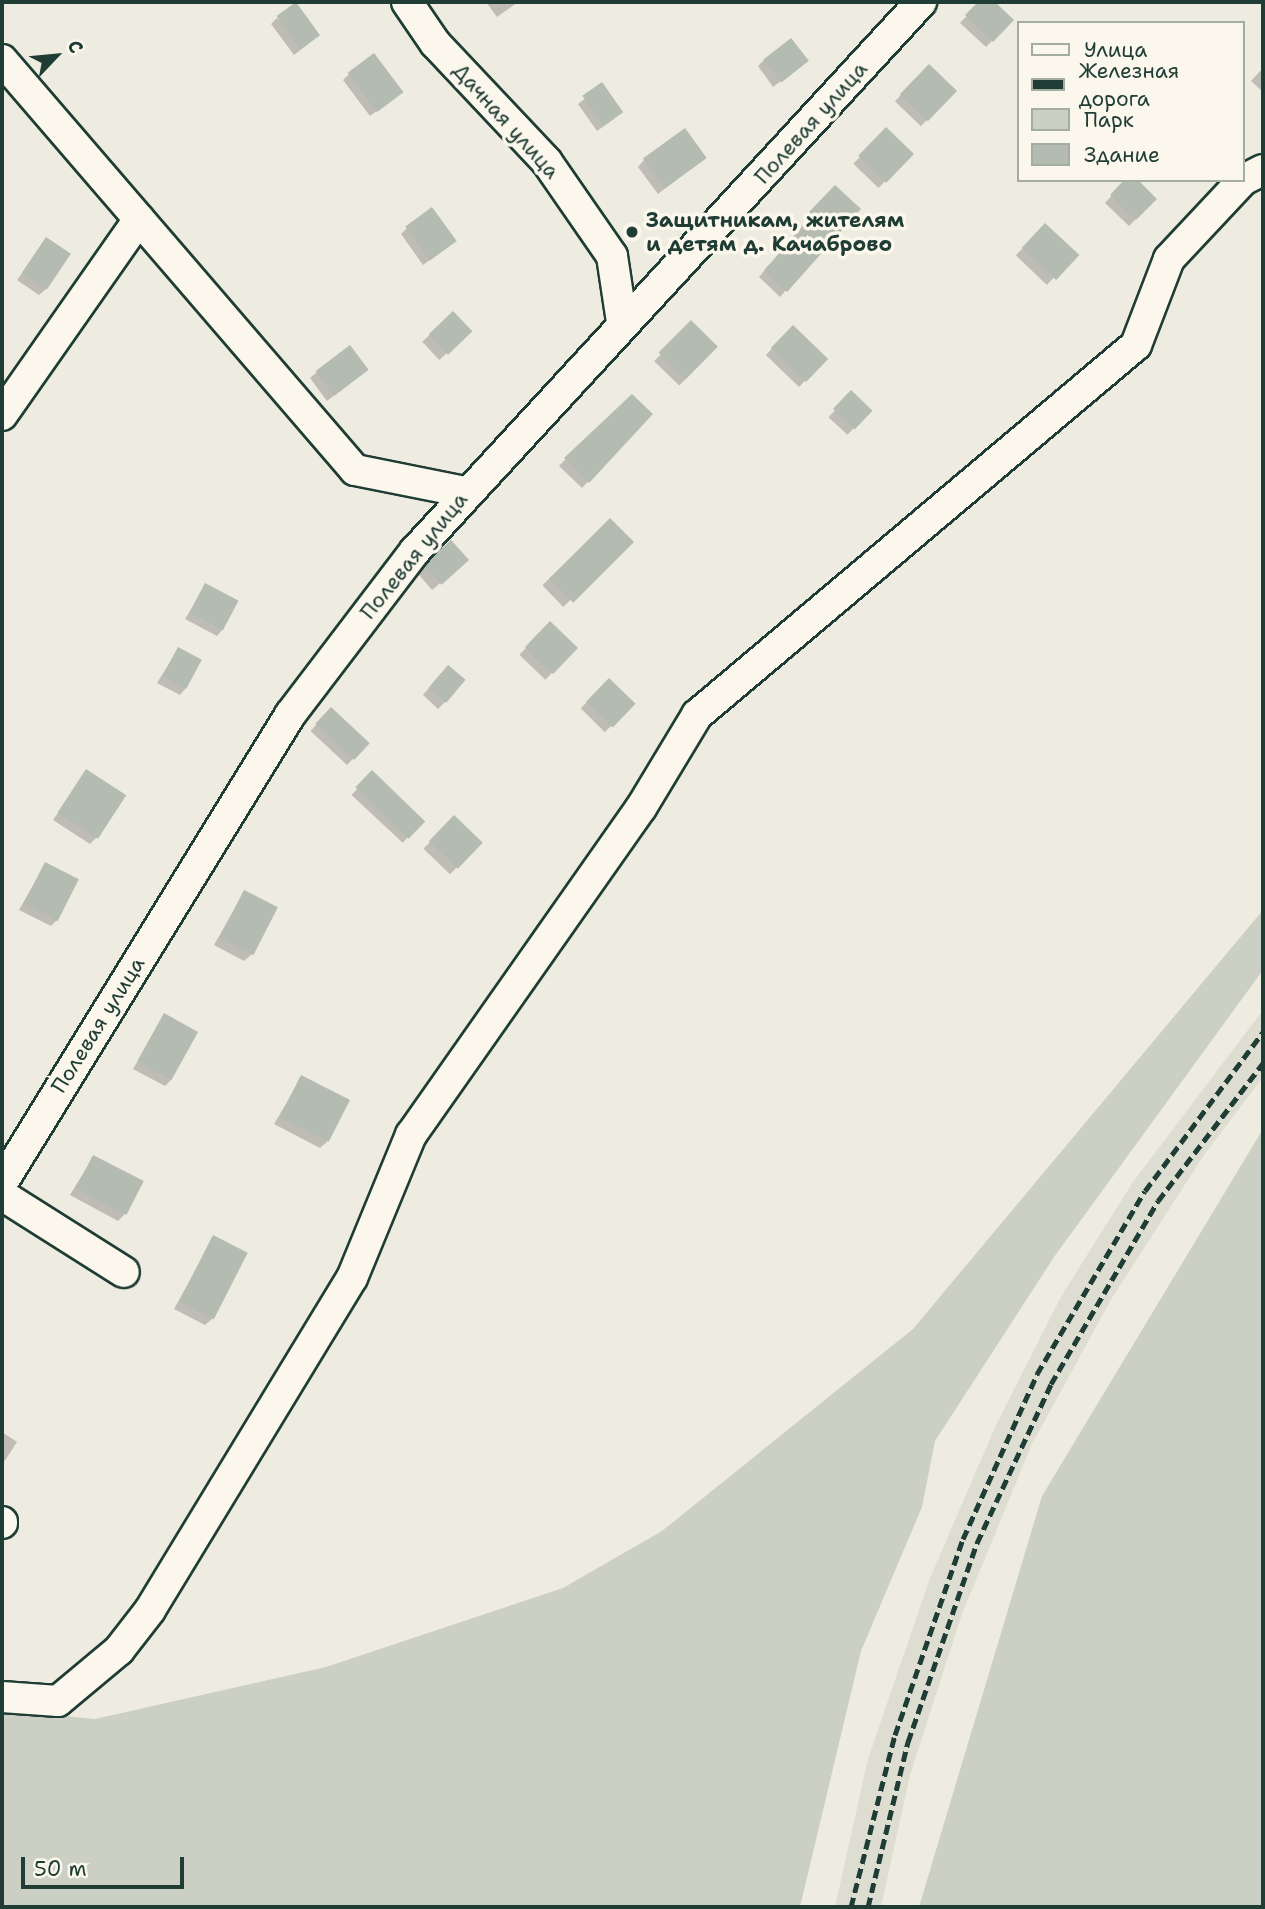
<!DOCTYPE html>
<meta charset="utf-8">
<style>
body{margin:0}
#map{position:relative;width:1265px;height:1909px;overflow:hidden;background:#eeece1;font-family:"Shantell Sans",sans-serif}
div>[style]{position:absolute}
.built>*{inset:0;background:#ddddd2}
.green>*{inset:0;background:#cbcfc4}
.shadow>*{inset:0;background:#0003;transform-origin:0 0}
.building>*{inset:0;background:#b4bbb0;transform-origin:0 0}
.roads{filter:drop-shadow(2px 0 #1f3d34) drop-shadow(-2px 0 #1f3d34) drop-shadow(0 2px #1f3d34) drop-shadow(0 -2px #1f3d34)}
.minor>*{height:30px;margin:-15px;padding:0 15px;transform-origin:15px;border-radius:15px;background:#fbf7ec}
.rail>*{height:5px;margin-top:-2.5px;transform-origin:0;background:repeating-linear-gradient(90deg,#1f3d34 0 10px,transparent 0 15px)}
.dots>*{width:19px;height:19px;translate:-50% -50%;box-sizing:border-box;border:4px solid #fbf7ec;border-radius:50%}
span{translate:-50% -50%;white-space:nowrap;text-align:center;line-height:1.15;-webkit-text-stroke:7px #fbf7ec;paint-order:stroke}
.street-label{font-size:21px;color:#1f3d34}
.poi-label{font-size:21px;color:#1f3d34;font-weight:700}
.left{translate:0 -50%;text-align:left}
.frame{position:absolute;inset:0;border:4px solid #1f3d34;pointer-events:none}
.legend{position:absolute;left:1017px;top:21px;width:228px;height:161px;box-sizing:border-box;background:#fbf7ec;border:2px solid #a3ada2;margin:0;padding:9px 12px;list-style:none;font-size:21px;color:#1f3d34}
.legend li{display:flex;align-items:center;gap:14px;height:35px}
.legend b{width:35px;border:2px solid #a3ada2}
.north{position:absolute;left:21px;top:21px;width:70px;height:70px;-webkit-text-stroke:5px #fbf7ec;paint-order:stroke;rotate:64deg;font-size:19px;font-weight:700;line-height:28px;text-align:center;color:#1f3d34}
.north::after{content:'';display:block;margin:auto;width:24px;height:32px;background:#1f3d34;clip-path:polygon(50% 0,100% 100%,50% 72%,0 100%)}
.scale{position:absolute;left:21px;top:1857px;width:163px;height:32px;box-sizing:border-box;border:4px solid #1f3d34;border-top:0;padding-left:9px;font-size:21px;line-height:24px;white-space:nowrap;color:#1f3d34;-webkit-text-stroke:5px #fbf7ec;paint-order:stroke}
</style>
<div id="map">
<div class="built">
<i style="clip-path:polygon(1263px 1010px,1263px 1077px,1204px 1155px,1112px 1298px,1032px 1444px,962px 1614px,910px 1775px,881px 1907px,835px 1907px,868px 1759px,930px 1578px,997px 1423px,1062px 1295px,1133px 1182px)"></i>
</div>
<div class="green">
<i style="clip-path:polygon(1263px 910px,1263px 970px,1054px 1257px,935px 1441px,922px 1507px,861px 1651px,800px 1907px,2px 1907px,2px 1710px,95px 1719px,326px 1667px,563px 1588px,662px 1531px,913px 1329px)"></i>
<i style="clip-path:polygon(1263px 1129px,1263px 1907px,919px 1907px,1042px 1496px)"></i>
</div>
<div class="shadow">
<i style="clip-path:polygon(486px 2px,518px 2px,497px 17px)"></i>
<i style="clip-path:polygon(980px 2px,993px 2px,1012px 20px,986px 47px,960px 23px)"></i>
<i style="clip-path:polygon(277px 18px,312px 41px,294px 55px,271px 24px)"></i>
<i style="clip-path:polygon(764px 60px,800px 67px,773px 87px,758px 66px)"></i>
<i style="left:929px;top:66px;width:36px;height:49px;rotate:44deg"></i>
<i style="clip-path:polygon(1263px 68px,1263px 92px,1251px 81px)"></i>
<i style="clip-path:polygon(349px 74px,394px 98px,370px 116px,343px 80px)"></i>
<i style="clip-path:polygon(602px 85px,615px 118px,597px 131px,578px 104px)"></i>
<i style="left:886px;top:130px;width:35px;height:47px;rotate:44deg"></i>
<i style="clip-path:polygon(705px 158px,658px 194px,638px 167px,644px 160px)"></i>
<i style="clip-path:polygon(1126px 180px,1155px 199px,1129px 226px,1105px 203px)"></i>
<i style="clip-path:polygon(835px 187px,786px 290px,780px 297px,759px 277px)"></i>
<i style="left:1045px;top:225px;width:43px;height:42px;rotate:44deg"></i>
<i style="clip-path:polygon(407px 228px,448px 247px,423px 265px,401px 234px)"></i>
<i style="clip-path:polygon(46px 240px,46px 289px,39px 295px,17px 280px)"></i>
<i style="left:453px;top:313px;width:25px;height:42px;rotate:47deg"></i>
<i style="left:691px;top:323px;width:35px;height:53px;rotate:44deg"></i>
<i style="left:793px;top:327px;width:46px;height:39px;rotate:44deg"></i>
<i style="clip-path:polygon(367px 370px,327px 401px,310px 378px,317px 372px)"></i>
<i style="left:851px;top:393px;width:26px;height:33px;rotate:43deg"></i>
<i style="clip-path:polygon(650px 414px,582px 488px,559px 466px,592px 432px)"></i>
<i style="left:610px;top:520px;width:30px;height:94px;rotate:46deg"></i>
<i style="left:451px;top:543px;width:23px;height:45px;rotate:49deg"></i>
<i style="clip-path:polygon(206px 585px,223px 629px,217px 636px,185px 619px)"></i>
<i style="left:550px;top:623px;width:36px;height:44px;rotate:44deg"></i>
<i style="clip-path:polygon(178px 649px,186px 688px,180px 695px,157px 683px)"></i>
<i style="clip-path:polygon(441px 673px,445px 702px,438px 709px,423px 695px)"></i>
<i style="left:609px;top:680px;width:34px;height:40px;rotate:45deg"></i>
<i style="left:331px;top:709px;width:50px;height:30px;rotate:43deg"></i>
<i style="clip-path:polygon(87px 771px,96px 838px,90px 844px,53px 820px)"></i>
<i style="left:372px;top:773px;width:70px;height:30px;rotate:43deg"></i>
<i style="left:454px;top:817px;width:37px;height:44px;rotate:44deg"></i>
<i style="clip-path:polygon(45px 864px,57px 920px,51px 926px,19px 910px)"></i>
<i style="clip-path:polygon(244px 892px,251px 955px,244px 961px,214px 945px)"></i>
<i style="clip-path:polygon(164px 1016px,172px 1079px,165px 1086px,133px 1069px)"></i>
<i style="clip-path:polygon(302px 1077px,327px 1142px,320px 1148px,274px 1124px)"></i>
<i style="clip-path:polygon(93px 1157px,125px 1214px,118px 1221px,70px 1195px)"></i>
<i style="clip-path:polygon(214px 1237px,212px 1319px,205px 1325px,174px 1309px)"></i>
<i style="clip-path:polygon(2px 1432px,17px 1442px,2px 1465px)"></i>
</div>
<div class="building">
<i style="left:296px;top:2px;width:41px;height:24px;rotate:54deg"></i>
<i style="clip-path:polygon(978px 2px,995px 2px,1014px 20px,993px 42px,965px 15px)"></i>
<i style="left:791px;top:38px;width:29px;height:35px;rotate:52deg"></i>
<i style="left:374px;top:53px;width:49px;height:33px;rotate:53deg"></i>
<i style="left:929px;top:64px;width:39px;height:42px;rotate:44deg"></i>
<i style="left:602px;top:82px;width:37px;height:24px;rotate:55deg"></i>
<i style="left:886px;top:127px;width:39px;height:40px;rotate:44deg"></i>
<i style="left:685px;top:128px;width:37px;height:52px;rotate:54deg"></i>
<i style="clip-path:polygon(1124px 180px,1138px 180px,1157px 199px,1136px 220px,1110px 195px)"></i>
<i style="clip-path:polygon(835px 185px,861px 209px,787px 292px,764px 270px,814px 218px,809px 212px)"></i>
<i style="left:432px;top:207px;width:42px;height:33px;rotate:54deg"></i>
<i style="left:1045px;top:223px;width:47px;height:34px;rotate:43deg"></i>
<i style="left:46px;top:237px;width:30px;height:43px;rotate:34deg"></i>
<i style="left:453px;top:311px;width:28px;height:34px;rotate:46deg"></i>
<i style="left:691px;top:320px;width:38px;height:46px;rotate:45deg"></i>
<i style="left:793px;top:325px;width:49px;height:32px;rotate:44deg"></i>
<i style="left:350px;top:345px;width:31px;height:43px;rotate:53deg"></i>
<i style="left:851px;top:390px;width:30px;height:26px;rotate:44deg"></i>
<i style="clip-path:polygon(632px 394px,653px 414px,589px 483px,564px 458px)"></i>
<i style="left:610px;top:518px;width:34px;height:86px;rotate:45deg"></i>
<i style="left:451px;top:540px;width:27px;height:37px;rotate:48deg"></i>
<i style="left:205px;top:583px;width:38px;height:33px;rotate:28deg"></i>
<i style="left:550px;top:621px;width:39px;height:36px;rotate:44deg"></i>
<i style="left:178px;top:647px;width:27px;height:33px;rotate:28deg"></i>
<i style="left:448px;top:665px;width:23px;height:30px;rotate:40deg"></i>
<i style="left:609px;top:678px;width:37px;height:33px;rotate:44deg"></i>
<i style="left:331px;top:707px;width:53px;height:23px;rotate:43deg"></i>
<i style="left:86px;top:769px;width:48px;height:52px;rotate:33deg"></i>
<i style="left:372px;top:770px;width:74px;height:24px;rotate:44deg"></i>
<i style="left:454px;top:815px;width:40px;height:36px;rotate:44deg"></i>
<i style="left:45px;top:862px;width:38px;height:47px;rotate:27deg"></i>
<i style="left:244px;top:890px;width:38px;height:54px;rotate:27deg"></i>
<i style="left:164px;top:1013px;width:39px;height:55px;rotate:29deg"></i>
<i style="left:301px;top:1075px;width:55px;height:47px;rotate:27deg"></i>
<i style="left:93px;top:1155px;width:57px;height:38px;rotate:27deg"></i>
<i style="left:213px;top:1235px;width:39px;height:75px;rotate:27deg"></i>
</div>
<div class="roads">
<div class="minor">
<i style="left:407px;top:2px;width:50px;rotate:55.7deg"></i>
<i style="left:435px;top:43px;width:163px;rotate:46.7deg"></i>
<i style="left:547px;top:162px;width:114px;rotate:55.3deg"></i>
<i style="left:612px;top:256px;width:67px;rotate:81.4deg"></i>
<i style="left:2px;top:60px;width:541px;rotate:49.27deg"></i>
<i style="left:355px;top:470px;width:112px;rotate:11.3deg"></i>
<i style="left:2px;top:415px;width:239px;rotate:-55deg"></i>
<i style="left:2px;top:1183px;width:550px;rotate:-58.39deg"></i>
<i style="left:290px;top:715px;width:206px;rotate:-52.7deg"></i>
<i style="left:415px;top:551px;width:747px;rotate:-47.33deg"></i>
<i style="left:2px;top:1195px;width:144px;rotate:32.3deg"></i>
<i style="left:2px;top:1522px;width:1px;rotate:90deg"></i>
<i style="left:2px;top:1697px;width:56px;rotate:4.1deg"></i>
<i style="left:58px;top:1701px;width:80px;rotate:-39.9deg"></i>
<i style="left:119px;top:1650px;width:51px;rotate:-52.2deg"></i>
<i style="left:150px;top:1610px;width:389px;rotate:-58.7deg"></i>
<i style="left:352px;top:1278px;width:155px;rotate:-67.6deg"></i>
<i style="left:411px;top:1135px;width:400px;rotate:-54.9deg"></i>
<i style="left:641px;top:808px;width:109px;rotate:-58.9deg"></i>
<i style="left:697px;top:715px;width:574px;rotate:-40.13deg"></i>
<i style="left:1136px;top:345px;width:92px;rotate:-69deg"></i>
<i style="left:1169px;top:259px;width:108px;rotate:-46.9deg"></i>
<i style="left:1243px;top:180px;width:22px;rotate:-27deg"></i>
</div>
</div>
<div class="rail">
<i style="left:851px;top:1907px;width:178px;rotate:-75.7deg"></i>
<i style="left:895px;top:1735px;width:207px;rotate:-70.9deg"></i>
<i style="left:963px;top:1539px;width:181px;rotate:-65.8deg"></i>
<i style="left:1037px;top:1374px;width:212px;rotate:-59.5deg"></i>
<i style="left:1145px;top:1191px;width:198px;rotate:-53.4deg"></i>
<i style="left:868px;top:1907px;width:170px;rotate:-76.4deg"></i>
<i style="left:908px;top:1742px;width:211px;rotate:-70.9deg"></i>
<i style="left:977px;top:1543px;width:175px;rotate:-65deg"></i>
<i style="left:1051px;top:1384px;width:212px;rotate:-59.7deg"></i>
<i style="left:1158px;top:1201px;width:173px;rotate:-52.7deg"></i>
</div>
<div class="dots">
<i style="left:632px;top:232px;background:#1f3d34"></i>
</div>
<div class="street-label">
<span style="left:506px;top:121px;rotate:48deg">Дачная улица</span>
<span style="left:811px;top:123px;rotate:-48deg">Полевая улица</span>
<span style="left:414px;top:556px;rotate:-51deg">Полевая улица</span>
<span style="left:98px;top:1025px;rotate:-58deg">Полевая улица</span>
</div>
<div class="poi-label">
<span class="left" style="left:646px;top:232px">Защитникам, жителям<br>и детям д. Качаброво</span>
</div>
<div class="frame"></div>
<ul class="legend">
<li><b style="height:9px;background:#fbf7ec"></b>Улица</li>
<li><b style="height:9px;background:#1f3d34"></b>Железная дорога</li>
<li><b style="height:19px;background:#cbcfc4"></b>Парк</li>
<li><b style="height:19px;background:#b4bbb0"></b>Здание</li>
</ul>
<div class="north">С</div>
<div class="scale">50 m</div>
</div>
